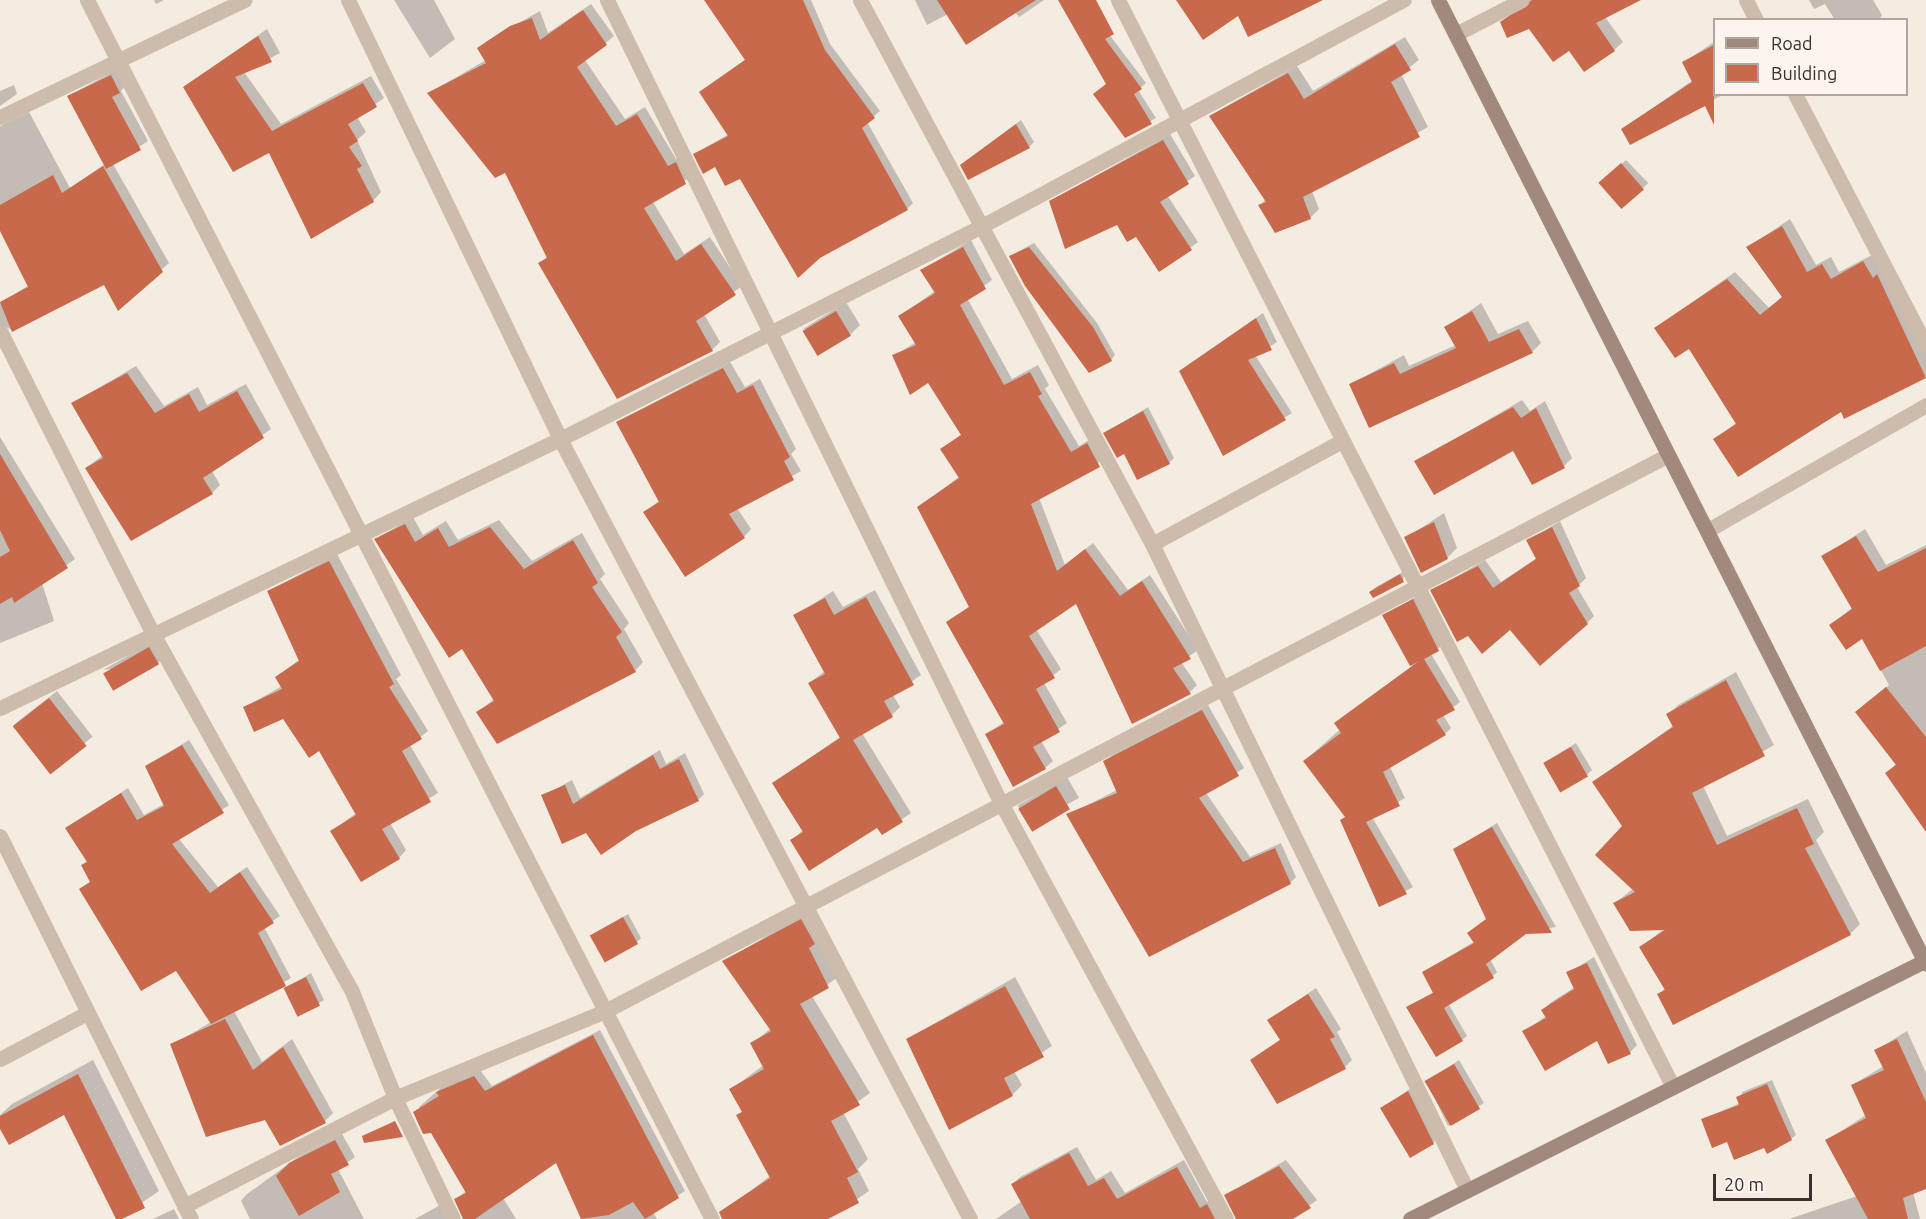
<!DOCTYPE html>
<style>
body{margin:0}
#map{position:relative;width:1926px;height:1219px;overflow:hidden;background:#f4ebe1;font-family:Ubuntu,sans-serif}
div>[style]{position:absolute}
.shadow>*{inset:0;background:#0003;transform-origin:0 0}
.building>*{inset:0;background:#c8694b;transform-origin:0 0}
.street>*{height:15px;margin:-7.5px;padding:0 7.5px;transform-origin:7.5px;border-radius:7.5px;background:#cdbbac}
.secondary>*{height:15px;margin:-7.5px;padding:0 7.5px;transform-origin:7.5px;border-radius:7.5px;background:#a18a7d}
span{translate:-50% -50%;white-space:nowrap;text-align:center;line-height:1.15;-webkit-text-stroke:5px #fbf5ee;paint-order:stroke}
.legend{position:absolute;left:1713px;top:18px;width:195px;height:78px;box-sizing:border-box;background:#fbf5ee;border:2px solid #aea6a0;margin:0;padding:8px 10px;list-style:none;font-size:18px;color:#3b302b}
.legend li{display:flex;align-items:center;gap:12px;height:30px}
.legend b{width:30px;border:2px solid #aea6a0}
.scale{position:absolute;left:1713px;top:1174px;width:99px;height:27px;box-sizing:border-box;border:3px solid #3b302b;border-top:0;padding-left:8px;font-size:18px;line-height:21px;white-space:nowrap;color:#3b302b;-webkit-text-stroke:4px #fbf5ee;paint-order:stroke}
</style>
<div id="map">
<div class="shadow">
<i style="clip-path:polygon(154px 0,164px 0,156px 4px)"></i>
<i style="clip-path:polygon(394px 0,434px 0,455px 39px,430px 58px)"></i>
<i style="clip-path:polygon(708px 0,811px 0,830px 44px,880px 111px,867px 122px,913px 203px,907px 209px,741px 177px,695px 154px,729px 134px,701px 92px,746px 59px)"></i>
<i style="clip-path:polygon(915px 0,1044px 0,1019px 17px,1015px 12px,948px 14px,927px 25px)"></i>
<i style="clip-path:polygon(1530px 0,1638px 0,1605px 17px,1623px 42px,1614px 50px,1570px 49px,1530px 27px,1502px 23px)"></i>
<i style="clip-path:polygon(1809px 0,1873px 0,1882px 15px,1879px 20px,1835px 20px,1825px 4px,1814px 9px)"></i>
<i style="clip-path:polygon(591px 4px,614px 36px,585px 60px,625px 119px,645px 107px,676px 159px,684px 156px,693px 175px,653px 202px,684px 254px,710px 237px,742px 286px,704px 314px,720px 342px,712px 350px,540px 263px,548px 256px,505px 171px,429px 93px,486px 60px,479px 49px,487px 41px,540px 11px,548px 33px)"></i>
<i style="clip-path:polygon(1089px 8px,1146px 83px,1138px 90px,1156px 118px,1125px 136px)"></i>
<i style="clip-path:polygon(267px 29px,280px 53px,244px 72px,281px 124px,371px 76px,384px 98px,357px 117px,366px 132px,357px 140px,381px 192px,373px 201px,270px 151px,185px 87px)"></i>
<i style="clip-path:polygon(1405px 37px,1419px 60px,1401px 74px,1428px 127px,1312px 191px,1319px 209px,1310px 218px,1260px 205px,1266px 199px,1210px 116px,1297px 66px,1313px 91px)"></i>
<i style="clip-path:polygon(1714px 42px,1714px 94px,1724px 94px,1631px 143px,1623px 129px,1693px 80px,1684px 62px)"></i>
<i style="clip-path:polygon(119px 68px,127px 84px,121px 91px,148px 141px,113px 164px,169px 263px,118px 308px,104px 283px,12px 330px,0 324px,0 303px,29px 285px,0 228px,0 126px,29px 112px,70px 188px,105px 164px,69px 96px)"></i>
<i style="clip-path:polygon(14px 85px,17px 94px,0 106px,0 91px)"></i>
<i style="clip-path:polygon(1021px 120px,1034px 142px,1029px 147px,961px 165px)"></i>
<i style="clip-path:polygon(1170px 134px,1195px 176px,1167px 195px,1198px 242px,1160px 270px,1136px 235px,1117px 223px,1050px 202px)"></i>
<i style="left:1626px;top:160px;width:32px;height:34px;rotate:46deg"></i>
<i style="clip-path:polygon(1790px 219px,1816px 265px,1831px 257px,1839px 272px,1872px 255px,1926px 345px,1926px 376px,1845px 417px,1842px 410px,1715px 440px,1737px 422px,1690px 347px,1656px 328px,1735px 272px,1769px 308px,1783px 297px,1748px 247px)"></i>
<i style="clip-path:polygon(971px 240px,992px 280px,967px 298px,1012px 379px,1038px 365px,1049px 385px,1045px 389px,1079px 446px,1094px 437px,1106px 458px,1039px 498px,1065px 565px,1093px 543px,1128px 590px,1150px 575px,1198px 650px,1181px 662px,1197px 685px,1190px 692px,1076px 602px,1036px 629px,1061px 669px,1044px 683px,1067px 723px,1041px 741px,1053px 761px,1045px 768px,987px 734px,1004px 722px,948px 622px,970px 606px,919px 507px,959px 477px,942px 449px,962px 434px,928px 380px,894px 356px,916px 342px,900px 316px,935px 291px,922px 270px)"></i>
<i style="clip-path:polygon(1034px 243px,1097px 323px,1115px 355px,1111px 360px,1010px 256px)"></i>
<i style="clip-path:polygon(846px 302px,860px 325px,850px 335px,803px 329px)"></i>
<i style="clip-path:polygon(1481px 303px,1498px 334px,1528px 321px,1541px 343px,1532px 352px,1351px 384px,1404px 355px,1409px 366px,1456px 345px,1446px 328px)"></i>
<i style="clip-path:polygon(1263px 313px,1277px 342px,1255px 355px,1292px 413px,1224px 454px,1181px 371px)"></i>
<i style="clip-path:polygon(730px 362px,745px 387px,760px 379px,796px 449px,791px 454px,801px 471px,737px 508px,751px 529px,744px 537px,645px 512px,660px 500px,618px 422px)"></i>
<i style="clip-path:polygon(136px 366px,164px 406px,198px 387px,207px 405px,246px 384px,271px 429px,212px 471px,220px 485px,212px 493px,86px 468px,103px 455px,73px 403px)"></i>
<i style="clip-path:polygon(1522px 400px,1530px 411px,1545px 401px,1572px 458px,1564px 466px,1514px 449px,1416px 462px)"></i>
<i style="clip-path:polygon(1148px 407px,1174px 458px,1169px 463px,1125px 452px,1105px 433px)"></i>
<i style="clip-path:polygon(0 437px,75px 559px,42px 583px,54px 621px,0 643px)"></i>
<i style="clip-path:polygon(1444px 513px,1457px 548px,1447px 558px,1406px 538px)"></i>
<i style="clip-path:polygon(413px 517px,423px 535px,446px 521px,458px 540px,499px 520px,532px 561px,582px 533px,605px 574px,600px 579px,629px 623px,624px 629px,643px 662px,635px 671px,478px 712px,494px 699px,462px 647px,376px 539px)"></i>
<i style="clip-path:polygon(1560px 521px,1586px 578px,1577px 587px,1594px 616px,1587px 623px,1510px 628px,1432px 591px,1485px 560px,1501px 582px,1537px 558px,1528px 541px)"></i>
<i style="clip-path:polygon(1865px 529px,1886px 565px,1926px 545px,1926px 830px,1887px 773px,1897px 763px,1865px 704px,1889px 685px,1863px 637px,1831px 625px,1853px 607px,1823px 557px)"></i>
<i style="clip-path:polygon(337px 554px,401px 675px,396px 679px,428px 731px,410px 745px,438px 793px,390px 823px,406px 850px,399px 858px,332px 831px,356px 813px,320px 749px,283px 718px,245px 707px,282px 686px,276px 677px,300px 659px,269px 591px)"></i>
<i style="clip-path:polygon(1405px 571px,1403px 581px,1371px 592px,1376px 587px)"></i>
<i style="clip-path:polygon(875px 590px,921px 675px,893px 695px,900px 707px,892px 715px,862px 733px,911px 813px,882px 833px,878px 826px,792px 840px,803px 830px,774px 783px,840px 737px,809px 683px,825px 671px,795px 616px,833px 591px,843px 607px)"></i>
<i style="clip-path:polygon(1420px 594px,1445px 643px,1431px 654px,1460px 702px,1443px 715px,1451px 728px,1445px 734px,1390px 767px,1405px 798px,1372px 817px,1413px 887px,1380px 905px,1346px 816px,1311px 755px,1412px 666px,1384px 616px)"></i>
<i style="clip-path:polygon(159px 638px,168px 653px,158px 663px,103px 670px)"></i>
<i style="clip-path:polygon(1736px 672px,1774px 745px,1703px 786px,1727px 836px,1808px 799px,1824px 832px,1816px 840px,1860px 924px,1850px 934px,1659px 994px,1666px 987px,1641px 947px,1664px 929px,1615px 903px,1634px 888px,1624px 826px,1594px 783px,1674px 725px,1668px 715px,1678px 705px)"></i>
<i style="left:57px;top:691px;width:58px;height:55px;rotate:52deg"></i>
<i style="clip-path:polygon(1208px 705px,1244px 768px,1206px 793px,1250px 857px,1281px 843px,1296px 877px,1290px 883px,1068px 815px,1117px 790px,1105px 762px,1112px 755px)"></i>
<i style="clip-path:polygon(189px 740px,229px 805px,179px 839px,218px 887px,247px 867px,280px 916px,264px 927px,291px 978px,234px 1011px,262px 1062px,292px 1039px,333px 1113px,325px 1121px,266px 1118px,172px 1045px,211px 1022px,176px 969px,81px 889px,91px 881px,83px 865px,88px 860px,67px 828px,128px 788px,144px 815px,164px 804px,147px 766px)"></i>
<i style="clip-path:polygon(1576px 743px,1592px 770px,1587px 775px,1545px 762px)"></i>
<i style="clip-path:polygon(660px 750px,666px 764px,685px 753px,704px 794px,698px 800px,587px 831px,543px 796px,572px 780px,580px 798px)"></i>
<i style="left:1067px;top:777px;width:24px;height:57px;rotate:60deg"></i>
<i style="clip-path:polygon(1497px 823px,1556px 927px,1525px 932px,1490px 959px,1497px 972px,1493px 976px,1448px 1003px,1467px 1036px,1462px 1040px,1407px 1007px,1434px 992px,1424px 972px,1475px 941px,1488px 918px,1455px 849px)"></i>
<i style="clip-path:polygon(813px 909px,839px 976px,812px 996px,870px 1093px,843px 1112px,868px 1159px,858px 1169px,869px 1191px,828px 1219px,741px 1219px,732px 1205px,770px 1176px,738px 1116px,743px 1110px,731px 1089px,764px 1065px,752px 1044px,771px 1028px,724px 961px)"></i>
<i style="clip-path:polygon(628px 914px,641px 938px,637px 942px,592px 936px)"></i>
<i style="clip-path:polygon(1594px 957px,1637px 1045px,1630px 1052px,1598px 1038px,1524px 1032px,1546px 1016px,1543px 1010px,1550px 1003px,1575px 987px,1568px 973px)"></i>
<i style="clip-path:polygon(311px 973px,324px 1000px,299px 1015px,285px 989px)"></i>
<i style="clip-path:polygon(1015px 977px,1052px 1046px,1014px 1071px,1022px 1085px,1012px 1095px,908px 1039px)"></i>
<i style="clip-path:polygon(1316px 988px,1341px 1029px,1337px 1032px,1352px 1060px,1345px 1067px,1252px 1060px,1281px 1039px,1269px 1020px)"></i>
<i style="clip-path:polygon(600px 1030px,685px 1191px,653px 1212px,657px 1219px,582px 1219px,557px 1161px,503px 1198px,516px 1219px,464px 1219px,456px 1199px,466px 1191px,419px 1107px,444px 1085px,480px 1070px,492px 1086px)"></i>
<i style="clip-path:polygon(1907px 1031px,1926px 1073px,1926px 1187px,1913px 1192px,1920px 1219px,1789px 1219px,1857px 1196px,1826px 1141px,1866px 1115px,1852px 1085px,1884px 1066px,1876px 1050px)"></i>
<i style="clip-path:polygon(93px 1060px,159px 1191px,118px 1219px,65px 1113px,0 1125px,0 1115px,12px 1104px)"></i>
<i style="clip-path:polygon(1459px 1060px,1484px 1103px,1448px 1126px,1427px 1082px)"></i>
<i style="clip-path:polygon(1772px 1080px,1796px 1135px,1791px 1139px,1765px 1146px,1703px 1119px,1740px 1103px,1742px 1092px)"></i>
<i style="clip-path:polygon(1418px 1083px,1443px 1133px,1433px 1143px,1382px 1109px)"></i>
<i style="clip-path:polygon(342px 1134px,355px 1157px,338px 1169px,364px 1219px,250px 1219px,241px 1201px,247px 1194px,298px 1157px)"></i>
<i style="clip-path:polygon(1077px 1147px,1096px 1180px,1111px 1171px,1125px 1193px,1184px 1160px,1207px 1202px,1215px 1198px,1231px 1219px,996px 1219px,1022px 1201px,1013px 1184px,1020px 1177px)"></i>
<i style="clip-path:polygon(1286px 1160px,1317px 1200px,1290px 1219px,1244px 1219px,1226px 1195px)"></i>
<i style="clip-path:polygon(444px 1203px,453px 1219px,415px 1219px)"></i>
<i style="clip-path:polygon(174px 1209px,179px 1219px,153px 1219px)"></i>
</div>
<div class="building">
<i style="clip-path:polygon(704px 0,803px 0,825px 50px,875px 118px,862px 128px,908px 210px,820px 258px,798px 278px,740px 179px,725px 186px,715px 167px,703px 174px,693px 154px,728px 136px,699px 92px,745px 60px)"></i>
<i style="clip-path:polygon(937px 0,1036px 0,966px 45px)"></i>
<i style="clip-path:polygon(1058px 0,1096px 0,1114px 34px,1105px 39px,1142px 89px,1134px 94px,1152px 124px,1125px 138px,1093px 94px,1106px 84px)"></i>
<i style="clip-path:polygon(1176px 0,1323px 0,1248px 37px,1238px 16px,1203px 40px)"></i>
<i style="clip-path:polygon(1532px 0,1641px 0,1596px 23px,1615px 51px,1584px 72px,1569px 51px,1553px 62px,1529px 29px,1507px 38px,1500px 22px)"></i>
<i style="clip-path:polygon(583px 10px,607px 45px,577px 67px,616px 126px,637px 114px,668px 166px,676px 162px,686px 184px,644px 208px,676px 261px,701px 244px,736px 295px,696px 321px,713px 351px,617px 399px,538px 263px,547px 258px,505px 173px,495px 178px,427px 93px,486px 63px,477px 48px,510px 26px,532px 18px,540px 40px)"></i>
<i style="clip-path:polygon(258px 36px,272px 62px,235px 77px,272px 131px,363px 83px,377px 107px,348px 124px,358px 141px,349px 147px,362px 166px,357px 169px,374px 202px,311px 239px,269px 153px,233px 172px,183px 87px)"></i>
<i style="clip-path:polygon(1395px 44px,1411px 70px,1391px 82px,1420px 137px,1303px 197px,1311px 219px,1275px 233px,1258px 205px,1266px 202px,1209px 116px,1288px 73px,1304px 99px)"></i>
<i style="clip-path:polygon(1714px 45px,1714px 125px,1705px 106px,1630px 145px,1621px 129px,1692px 82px,1682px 62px)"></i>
<i style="clip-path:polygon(111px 75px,120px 93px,112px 97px,141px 150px,106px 169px,67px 96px)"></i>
<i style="clip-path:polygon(1016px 124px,1030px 148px,968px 180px,960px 165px)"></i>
<i style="clip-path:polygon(1163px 140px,1189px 184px,1160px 202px,1192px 250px,1159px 272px,1136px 237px,1127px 242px,1117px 225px,1065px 249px,1049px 201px)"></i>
<i style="left:1621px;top:163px;width:35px;height:30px;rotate:49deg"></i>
<i style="clip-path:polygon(103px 166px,163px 272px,118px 311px,104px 285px,12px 332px,0 302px,28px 287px,0 231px,0 205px,53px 175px,62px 193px)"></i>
<i style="clip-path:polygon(1782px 226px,1807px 272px,1822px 264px,1831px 279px,1863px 261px,1873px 278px,1877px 274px,1926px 378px,1844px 419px,1841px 412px,1738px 477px,1713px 439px,1736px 424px,1689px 349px,1675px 358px,1654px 328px,1727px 279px,1760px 315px,1782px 297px,1746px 247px)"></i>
<i style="clip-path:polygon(963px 247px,986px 289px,960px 305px,1004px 385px,1030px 372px,1042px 394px,1038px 396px,1071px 452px,1087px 443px,1100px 467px,1031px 504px,1057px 571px,1085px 549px,1120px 596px,1142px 581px,1191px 659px,1173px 668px,1191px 694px,1132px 724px,1076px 604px,1029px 636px,1055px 678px,1036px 689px,1060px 732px,1033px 747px,1046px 769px,1013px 787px,985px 734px,1004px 724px,946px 622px,969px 607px,917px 507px,959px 478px,940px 449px,961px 435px,928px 383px,910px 395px,892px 355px,916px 345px,898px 316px,935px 293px,920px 270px)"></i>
<i style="clip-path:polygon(1029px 247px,1093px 327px,1112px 361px,1089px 373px,1025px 286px,1009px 256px)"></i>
<i style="left:836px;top:311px;width:29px;height:39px;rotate:59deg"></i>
<i style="clip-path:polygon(1472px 311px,1489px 342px,1519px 329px,1533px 353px,1369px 428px,1349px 384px,1394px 363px,1400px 374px,1456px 348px,1444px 327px)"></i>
<i style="clip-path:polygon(1256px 318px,1272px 350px,1248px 360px,1286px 420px,1223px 456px,1179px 371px)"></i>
<i style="clip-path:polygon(723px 368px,737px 393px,753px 385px,790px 457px,784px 461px,794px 480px,729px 514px,745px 538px,685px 577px,643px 512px,659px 502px,616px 422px)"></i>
<i style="clip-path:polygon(127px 373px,155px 413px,189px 394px,199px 412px,237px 391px,264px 438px,203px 478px,213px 494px,131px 541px,85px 468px,103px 458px,71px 403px)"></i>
<i style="clip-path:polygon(1513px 407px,1521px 418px,1536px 408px,1565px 468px,1532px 485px,1513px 451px,1434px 495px,1414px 461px)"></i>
<i style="clip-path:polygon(1143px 411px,1170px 464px,1137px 480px,1124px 454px,1117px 458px,1103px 433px)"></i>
<i style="clip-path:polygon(0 454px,68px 568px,14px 603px,12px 597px,0 604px,0 557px,10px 551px,0 530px)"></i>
<i style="clip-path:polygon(1434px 522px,1448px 559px,1421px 573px,1404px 537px)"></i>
<i style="clip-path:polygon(405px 524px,415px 542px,438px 528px,449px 547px,490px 527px,524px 569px,573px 540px,598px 583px,592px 587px,622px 632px,616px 637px,636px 672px,497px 744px,476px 712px,494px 701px,462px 649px,449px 658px,374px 539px)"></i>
<i style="clip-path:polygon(1552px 527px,1580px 586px,1569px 593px,1588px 624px,1540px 666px,1510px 630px,1482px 654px,1468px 636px,1457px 642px,1430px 590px,1478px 566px,1493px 588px,1536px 559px,1526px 540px)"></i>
<i style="clip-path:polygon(1856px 536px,1878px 572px,1926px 548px,1926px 646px,1880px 671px,1862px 639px,1846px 650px,1829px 625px,1852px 609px,1821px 556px)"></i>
<i style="clip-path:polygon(329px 561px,394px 684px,389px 687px,422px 739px,402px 751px,431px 802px,382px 829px,400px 859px,361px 882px,330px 831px,356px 815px,319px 751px,309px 758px,283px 719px,254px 732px,243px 707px,282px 689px,275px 677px,299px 661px,267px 591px)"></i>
<i style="clip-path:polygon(1400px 574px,1404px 582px,1373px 598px,1369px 592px)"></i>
<i style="clip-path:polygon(866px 597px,914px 685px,884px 701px,893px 717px,853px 740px,903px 822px,882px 835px,877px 828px,809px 871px,790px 840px,803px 832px,772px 783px,840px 738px,808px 683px,825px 674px,793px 615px,825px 598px,834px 615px)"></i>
<i style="clip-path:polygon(1413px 599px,1439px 651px,1424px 659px,1455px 710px,1436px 720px,1446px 735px,1383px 772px,1400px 806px,1366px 822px,1407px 894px,1379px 907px,1340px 820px,1345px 817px,1303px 761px,1341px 733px,1334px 723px,1419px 661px,1410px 666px,1382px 615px)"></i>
<i style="left:149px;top:647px;width:20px;height:53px;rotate:60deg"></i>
<i style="clip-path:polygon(1726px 680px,1765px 756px,1692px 793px,1717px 845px,1797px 808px,1814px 844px,1805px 848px,1851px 935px,1673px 1025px,1657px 994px,1665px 990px,1639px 947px,1665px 930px,1630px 931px,1613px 903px,1635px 892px,1595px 855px,1622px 826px,1592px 782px,1673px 727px,1666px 714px)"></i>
<i style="clip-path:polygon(1886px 687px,1926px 737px,1926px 832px,1885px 773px,1896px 765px,1855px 712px)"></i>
<i style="left:49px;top:698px;width:61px;height:46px;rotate:52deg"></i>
<i style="clip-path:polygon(1202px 710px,1239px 776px,1199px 798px,1243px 862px,1275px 848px,1291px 884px,1149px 957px,1066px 814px,1117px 793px,1103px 761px)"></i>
<i style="clip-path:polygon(182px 745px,224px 813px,172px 844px,210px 893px,240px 872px,274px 923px,258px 933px,286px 986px,211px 1024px,176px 971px,141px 991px,79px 889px,90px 882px,81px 865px,87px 862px,65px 828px,121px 793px,137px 820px,164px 806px,145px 766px)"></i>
<i style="left:1571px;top:747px;width:34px;height:32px;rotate:60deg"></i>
<i style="clip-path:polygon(653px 755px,660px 769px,679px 759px,699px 801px,636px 831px,601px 855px,586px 833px,562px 844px,541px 795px,565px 785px,573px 804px)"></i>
<i style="left:1056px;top:786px;width:27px;height:44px;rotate:59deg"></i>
<i style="clip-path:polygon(1492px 827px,1552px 933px,1526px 934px,1486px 964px,1494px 978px,1444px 1008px,1463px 1041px,1436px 1057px,1406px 1007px,1433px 993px,1422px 972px,1474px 943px,1467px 933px,1486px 919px,1453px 849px)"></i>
<i style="left:623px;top:917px;width:31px;height:38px;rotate:61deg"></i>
<i style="clip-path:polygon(801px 919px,815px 944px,809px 948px,829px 988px,800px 1004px,860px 1105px,831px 1121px,858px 1172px,847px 1178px,859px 1203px,828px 1219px,722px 1219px,719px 1212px,770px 1178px,736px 1115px,742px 1112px,729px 1089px,764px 1069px,750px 1043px,771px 1031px,722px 961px)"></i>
<i style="clip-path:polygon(1587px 963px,1631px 1054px,1608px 1064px,1597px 1041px,1545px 1071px,1522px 1031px,1546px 1018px,1541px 1010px,1574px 989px,1566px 972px)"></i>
<i style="left:306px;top:977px;width:32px;height:25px;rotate:64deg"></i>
<i style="clip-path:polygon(1005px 986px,1044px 1057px,1004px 1078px,1013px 1096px,949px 1130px,906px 1039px)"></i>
<i style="clip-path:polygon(1308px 994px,1335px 1037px,1330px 1039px,1346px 1069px,1277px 1104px,1250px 1060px,1280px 1040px,1267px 1020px)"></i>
<i style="clip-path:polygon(225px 1019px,253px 1070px,283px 1047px,326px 1123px,280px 1146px,265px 1120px,206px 1137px,170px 1044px)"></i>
<i style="clip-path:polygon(593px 1035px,679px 1198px,645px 1219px,633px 1202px,609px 1215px,581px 1219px,556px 1163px,475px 1219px,463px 1219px,454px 1199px,466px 1193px,431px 1133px,423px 1134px,413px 1112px,439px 1096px,436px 1092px,474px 1076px,485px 1091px)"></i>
<i style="clip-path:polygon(1897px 1039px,1926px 1102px,1926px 1189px,1903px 1198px,1908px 1219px,1868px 1219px,1825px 1140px,1866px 1118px,1851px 1085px,1884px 1070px,1874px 1050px)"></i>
<i style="left:1454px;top:1064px;width:52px;height:34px;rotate:60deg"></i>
<i style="clip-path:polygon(78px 1074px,145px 1208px,122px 1219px,116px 1219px,64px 1115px,9px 1145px,0 1129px,0 1116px)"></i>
<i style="clip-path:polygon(1767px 1084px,1792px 1140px,1767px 1154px,1764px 1148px,1734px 1160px,1727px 1142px,1712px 1148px,1701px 1119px,1739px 1105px,1736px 1097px)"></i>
<i style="clip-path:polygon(1408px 1091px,1434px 1144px,1410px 1158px,1380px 1108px)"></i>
<i style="clip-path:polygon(395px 1121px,403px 1137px,364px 1143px,362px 1136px)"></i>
<i style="clip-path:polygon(335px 1140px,349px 1165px,331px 1174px,340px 1192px,299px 1216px,276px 1176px,289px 1163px)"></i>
<i style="clip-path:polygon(1069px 1153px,1088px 1186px,1104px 1178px,1117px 1199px,1177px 1167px,1200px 1208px,1207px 1204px,1215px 1219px,1030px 1219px,1011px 1184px)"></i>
<i style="clip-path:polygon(1279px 1166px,1311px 1208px,1293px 1219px,1236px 1219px,1224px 1195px)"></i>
</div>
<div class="street">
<i style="left:87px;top:0;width:1370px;rotate:62.86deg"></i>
<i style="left:348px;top:0;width:488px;rotate:64.2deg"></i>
<i style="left:560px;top:439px;width:881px;rotate:62.27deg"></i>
<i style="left:607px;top:0;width:892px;rotate:63.87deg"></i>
<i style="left:1000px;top:801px;width:475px;rotate:61.6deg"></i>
<i style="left:860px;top:0;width:617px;rotate:61.77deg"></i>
<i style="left:1152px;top:544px;width:719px;rotate:64.01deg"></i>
<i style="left:1118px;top:0;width:1218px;rotate:62.95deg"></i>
<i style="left:1746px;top:0;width:22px;rotate:63deg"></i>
<i style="left:1456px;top:34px;width:74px;rotate:-27.3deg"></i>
<i style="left:1795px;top:94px;width:284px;rotate:62.5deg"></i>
<i style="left:0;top:117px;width:271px;rotate:-25.6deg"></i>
<i style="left:0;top:331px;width:337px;rotate:63.2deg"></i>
<i style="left:152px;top:632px;width:409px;rotate:60.9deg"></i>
<i style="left:351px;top:989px;width:118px;rotate:68deg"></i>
<i style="left:395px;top:1098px;width:134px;rotate:64.4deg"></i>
<i style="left:1708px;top:530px;width:251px;rotate:-29.8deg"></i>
<i style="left:1152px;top:544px;width:214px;rotate:-28.5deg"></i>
<i style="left:0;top:708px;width:621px;rotate:-25.66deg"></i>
<i style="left:560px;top:439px;width:468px;rotate:-26.8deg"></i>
<i style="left:978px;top:228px;width:483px;rotate:-28.2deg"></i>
<i style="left:0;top:836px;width:428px;rotate:63.5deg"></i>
<i style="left:0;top:1059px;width:98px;rotate:-27.9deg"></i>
<i style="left:184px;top:1206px;width:237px;rotate:-27.1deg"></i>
<i style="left:395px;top:1098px;width:230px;rotate:-22.5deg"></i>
<i style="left:607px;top:1010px;width:1197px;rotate:-27.61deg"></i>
</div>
<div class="secondary">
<i style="left:1438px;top:0;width:1080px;rotate:63.15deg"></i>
<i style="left:1410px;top:1219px;width:575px;rotate:-26.65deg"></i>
</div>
<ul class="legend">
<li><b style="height:8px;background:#a18a7d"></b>Road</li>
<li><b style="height:16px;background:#c8694b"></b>Building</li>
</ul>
<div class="scale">20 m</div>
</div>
